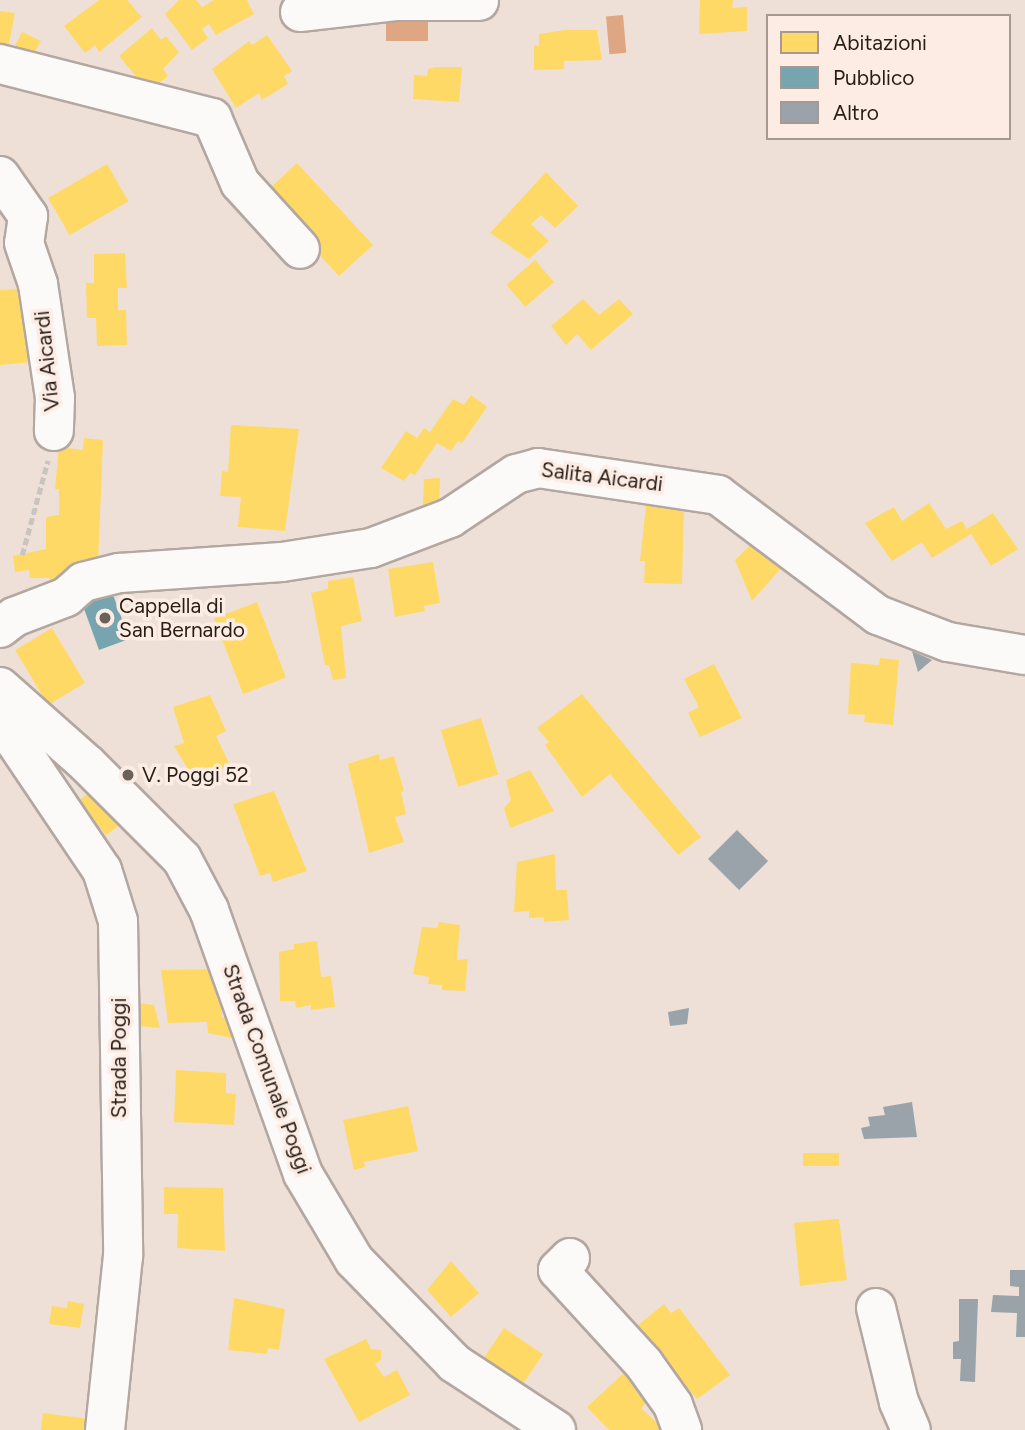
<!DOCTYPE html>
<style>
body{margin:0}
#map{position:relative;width:1025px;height:1430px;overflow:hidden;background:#eee0d7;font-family:Figtree,sans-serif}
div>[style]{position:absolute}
.water>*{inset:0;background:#dea682;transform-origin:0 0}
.homes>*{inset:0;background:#ffd966;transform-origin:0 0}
.public>*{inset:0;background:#76a5af;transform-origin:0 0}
.building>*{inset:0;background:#99a3a9;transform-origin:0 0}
.path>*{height:4.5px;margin-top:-2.25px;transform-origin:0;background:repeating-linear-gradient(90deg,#c8c4c0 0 7px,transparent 0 10.5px)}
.roads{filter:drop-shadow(2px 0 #b3a7a1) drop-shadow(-2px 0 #b3a7a1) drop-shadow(0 2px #b3a7a1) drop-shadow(0 -2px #b3a7a1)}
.minor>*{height:38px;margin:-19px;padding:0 19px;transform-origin:19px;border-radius:19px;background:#fcfaf9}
.major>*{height:38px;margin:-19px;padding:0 19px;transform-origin:19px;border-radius:19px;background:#fcfaf9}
.dots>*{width:19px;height:19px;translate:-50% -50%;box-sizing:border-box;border:4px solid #fdece3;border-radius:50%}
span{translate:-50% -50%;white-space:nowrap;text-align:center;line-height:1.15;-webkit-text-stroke:7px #fdece3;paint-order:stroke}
.street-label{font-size:21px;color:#261d17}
.poi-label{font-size:21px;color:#261d17}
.left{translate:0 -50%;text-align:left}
.legend{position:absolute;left:766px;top:14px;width:245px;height:126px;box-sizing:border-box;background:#fdece3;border:2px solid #a79991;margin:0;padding:9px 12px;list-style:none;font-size:21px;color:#261d17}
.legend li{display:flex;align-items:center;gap:14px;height:35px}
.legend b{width:35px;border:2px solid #a79991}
</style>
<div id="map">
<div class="water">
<i style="left:623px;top:15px;width:38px;height:17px;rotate:85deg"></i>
<i style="left:386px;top:20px;width:42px;height:21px"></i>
</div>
<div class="homes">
<i style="clip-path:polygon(99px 0,127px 0,142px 17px,99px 52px,95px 45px,85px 53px,64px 26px)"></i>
<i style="clip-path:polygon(179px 0,196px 0,202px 7px,214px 0,247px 0,254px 14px,216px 35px,209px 24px,202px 29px,208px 38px,192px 50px,165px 14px)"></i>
<i style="clip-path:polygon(700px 0,733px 0,732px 8px,747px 7px,747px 31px,699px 34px)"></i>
<i style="clip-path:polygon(0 11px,15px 13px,7px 54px,0 53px)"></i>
<i style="clip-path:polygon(152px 28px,161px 40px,166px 36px,179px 52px,163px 69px,168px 76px,149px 92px,119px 56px)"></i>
<i style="clip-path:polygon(565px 30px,597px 30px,602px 60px,564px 61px,564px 69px,534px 70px,534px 45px,539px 46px,539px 34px)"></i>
<i style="clip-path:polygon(22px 32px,41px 41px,31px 59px,11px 54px)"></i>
<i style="clip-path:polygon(267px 35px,292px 71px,284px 76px,288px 84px,262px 100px,259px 93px,236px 108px,212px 69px,249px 41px,252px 45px)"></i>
<i style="clip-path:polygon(436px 67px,462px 67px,459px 102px,413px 99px,414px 75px,427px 76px,428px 69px)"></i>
<i style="clip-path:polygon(297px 163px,373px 245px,339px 276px,295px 229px,267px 191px)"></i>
<i style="left:107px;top:164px;width:43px;height:68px;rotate:60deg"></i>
<i style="clip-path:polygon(546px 172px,578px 206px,555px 228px,541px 215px,531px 224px,549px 241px,529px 259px,490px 233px)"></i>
<i style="clip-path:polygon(125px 253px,127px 288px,118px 288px,118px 310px,126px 310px,127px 345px,97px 346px,96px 318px,87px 318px,86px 283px,94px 283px,94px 254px)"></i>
<i style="left:535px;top:260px;width:29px;height:38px;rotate:49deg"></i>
<i style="clip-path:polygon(34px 288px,42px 361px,0 365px,0 290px)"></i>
<i style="clip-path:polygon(583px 299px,599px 315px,619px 299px,633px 314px,591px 350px,577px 334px,566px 345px,551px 326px)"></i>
<i style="clip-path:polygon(471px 395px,487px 407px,462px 443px,458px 441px,451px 451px,437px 443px,415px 475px,410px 473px,404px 481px,381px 468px,406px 431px,417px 438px,424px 428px,430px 432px,453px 399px,464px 405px)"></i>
<i style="clip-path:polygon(231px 425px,299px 429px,285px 531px,238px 527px,241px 497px,220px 496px,222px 471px,228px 472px)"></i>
<i style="clip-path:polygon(84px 438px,103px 440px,98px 566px,70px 566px,71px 586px,51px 588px,50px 578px,30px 578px,29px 570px,15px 572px,13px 556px,46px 549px,46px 517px,59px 515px,59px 489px,55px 489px,59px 447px,83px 450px)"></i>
<i style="clip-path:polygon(440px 478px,439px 508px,422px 521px,424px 479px)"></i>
<i style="clip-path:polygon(929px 503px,946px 529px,962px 521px,967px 529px,993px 513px,1018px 549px,991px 566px,971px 534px,932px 558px,922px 542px,892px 561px,865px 523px,894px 507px,902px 521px)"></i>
<i style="clip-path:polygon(646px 506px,684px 507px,682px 584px,644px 583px,645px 561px,640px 561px)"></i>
<i style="clip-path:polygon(753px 542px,783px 566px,752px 601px,735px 560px)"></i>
<i style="clip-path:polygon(433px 562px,440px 603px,424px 606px,425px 611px,395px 617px,388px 569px)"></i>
<i style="clip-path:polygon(353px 577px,362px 621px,341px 626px,346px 678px,333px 680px,329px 665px,325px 665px,311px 593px,328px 589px,328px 581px)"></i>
<i style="left:257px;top:602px;width:81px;height:46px;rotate:69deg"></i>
<i style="left:52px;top:628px;width:64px;height:43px;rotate:59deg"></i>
<i style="clip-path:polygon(880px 658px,899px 660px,893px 725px,864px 722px,865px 715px,848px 714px,851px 663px,879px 665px)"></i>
<i style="clip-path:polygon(714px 664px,742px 718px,700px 737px,688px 713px,699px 707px,684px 679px)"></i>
<i style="clip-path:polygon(582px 694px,701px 837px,678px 855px,610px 774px,582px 797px,545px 745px,549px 742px,537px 728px)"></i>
<i style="clip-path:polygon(210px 695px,226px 731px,216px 736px,230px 765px,195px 781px,174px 746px,184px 743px,173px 707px)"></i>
<i style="left:481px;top:718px;width:59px;height:42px;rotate:73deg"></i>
<i style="clip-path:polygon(379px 754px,380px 760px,394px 756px,404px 791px,401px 792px,406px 814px,395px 817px,404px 842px,369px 853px,348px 764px)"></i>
<i style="clip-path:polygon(530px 770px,554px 811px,510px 828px,504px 808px,511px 800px,506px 780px)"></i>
<i style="left:93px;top:790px;width:44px;height:17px;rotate:53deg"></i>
<i style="clip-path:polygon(274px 791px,307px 871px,273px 882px,270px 873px,260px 876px,233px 804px)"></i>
<i style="clip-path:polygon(555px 854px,556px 890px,567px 890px,569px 920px,544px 922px,544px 917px,529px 918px,529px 911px,514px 912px,517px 862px)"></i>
<i style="clip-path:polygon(439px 922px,460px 925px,457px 960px,468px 959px,465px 991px,442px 990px,442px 985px,428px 984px,429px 977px,413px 974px,422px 927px,437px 928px)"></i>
<i style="clip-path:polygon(317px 941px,321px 977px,331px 976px,335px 1007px,311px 1010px,311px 1005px,296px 1008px,295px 1001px,280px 1001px,279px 952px,294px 949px,294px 944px)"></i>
<i style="clip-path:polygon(219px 969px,222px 1017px,236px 1016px,237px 1039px,208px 1033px,207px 1022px,168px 1023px,161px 970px)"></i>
<i style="clip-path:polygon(129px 1002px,154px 1005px,160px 1028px,128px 1025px)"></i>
<i style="clip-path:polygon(176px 1070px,226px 1073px,226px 1093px,236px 1094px,234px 1125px,174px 1122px)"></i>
<i style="clip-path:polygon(408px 1106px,418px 1151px,364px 1162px,365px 1167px,354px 1170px,343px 1120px)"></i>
<i style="left:839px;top:1153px;width:13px;height:36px;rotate:90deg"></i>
<i style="clip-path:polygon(164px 1187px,223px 1188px,225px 1251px,177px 1248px,178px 1214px,164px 1214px)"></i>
<i style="clip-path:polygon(836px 1219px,839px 1219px,847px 1280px,800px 1286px,794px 1223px)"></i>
<i style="clip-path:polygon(451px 1261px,479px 1293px,451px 1317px,427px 1290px)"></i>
<i style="clip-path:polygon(234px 1298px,285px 1309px,279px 1350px,268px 1348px,267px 1354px,228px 1350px)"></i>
<i style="clip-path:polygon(68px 1301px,84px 1304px,80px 1328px,49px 1324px,52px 1306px,67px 1308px)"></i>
<i style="clip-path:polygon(664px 1304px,671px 1313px,679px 1308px,730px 1375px,697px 1399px,636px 1327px)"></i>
<i style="left:504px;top:1328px;width:47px;height:37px;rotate:34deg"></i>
<i style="clip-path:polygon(366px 1339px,371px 1349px,381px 1350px,381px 1360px,375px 1364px,384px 1377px,397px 1370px,410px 1395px,359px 1422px,324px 1359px)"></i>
<i style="clip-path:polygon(624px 1373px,649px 1400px,641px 1408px,665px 1430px,609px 1430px,587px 1407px)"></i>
<i style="clip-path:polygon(43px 1413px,89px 1419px,88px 1430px,41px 1430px)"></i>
</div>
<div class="public">
<i style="left:112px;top:592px;width:50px;height:32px;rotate:70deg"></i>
</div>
<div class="building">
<i style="clip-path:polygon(912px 651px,932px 660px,918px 672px)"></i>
<i style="left:737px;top:830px;width:44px;height:41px;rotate:45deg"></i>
<i style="clip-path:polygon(689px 1008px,687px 1024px,670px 1026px,668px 1012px)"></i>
<i style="clip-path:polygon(912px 1102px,917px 1137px,864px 1139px,861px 1128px,870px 1126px,868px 1117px,885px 1115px,883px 1107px)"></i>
<i style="clip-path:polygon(1010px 1270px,1025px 1270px,1025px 1337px,1016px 1337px,1017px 1313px,991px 1312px,993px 1295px,1019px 1296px,1019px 1287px,1010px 1286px)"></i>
<i style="clip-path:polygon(959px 1299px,978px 1299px,975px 1382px,960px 1381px,961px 1359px,953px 1359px,953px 1342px,959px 1341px)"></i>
</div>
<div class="path">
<i style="left:22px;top:555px;width:98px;rotate:-74.7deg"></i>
</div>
<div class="roads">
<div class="minor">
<i style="left:300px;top:12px;width:98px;rotate:-6.5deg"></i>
<i style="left:397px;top:1px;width:82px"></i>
<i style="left:0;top:64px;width:219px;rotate:14.3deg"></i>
<i style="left:212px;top:118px;width:71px;rotate:66.7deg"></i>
<i style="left:240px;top:183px;width:89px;rotate:47.7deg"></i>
<i style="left:0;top:176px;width:49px;rotate:55deg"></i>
<i style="left:28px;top:216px;width:27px;rotate:98deg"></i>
<i style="left:24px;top:243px;width:43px;rotate:71.1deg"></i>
<i style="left:38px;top:284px;width:115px;rotate:81.5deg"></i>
<i style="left:55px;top:398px;width:33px;rotate:92deg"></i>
<i style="left:0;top:628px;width:18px;rotate:-38deg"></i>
<i style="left:14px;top:617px;width:56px;rotate:-21deg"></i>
<i style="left:66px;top:597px;width:23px;rotate:-41deg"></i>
<i style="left:83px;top:582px;width:38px;rotate:-14deg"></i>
<i style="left:120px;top:573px;width:162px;rotate:-3.9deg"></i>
<i style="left:282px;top:562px;width:90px;rotate:-8.9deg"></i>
<i style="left:371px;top:548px;width:85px;rotate:-20.8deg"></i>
<i style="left:450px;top:518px;width:79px;rotate:-33.7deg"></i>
<i style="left:516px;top:474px;width:23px;rotate:-15deg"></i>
<i style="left:538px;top:468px;width:182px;rotate:8.5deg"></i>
<i style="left:718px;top:495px;width:200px;rotate:36.9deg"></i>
<i style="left:878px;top:615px;width:75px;rotate:21.1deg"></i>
<i style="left:948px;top:642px;width:78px;rotate:9.6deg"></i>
<i style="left:0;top:719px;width:182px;rotate:56deg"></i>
<i style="left:102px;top:870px;width:53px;rotate:72.6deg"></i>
<i style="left:118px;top:921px;width:335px;rotate:89.1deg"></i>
<i style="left:123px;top:1256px;width:175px;rotate:95.9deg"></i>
<i style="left:570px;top:1258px;width:17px;rotate:135deg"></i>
<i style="left:558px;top:1270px;width:127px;rotate:47.5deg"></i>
<i style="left:644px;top:1364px;width:50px;rotate:54.7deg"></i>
<i style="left:673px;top:1405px;width:27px;rotate:70deg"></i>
<i style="left:876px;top:1308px;width:97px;rotate:76.3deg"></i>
<i style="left:899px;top:1402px;width:30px;rotate:67deg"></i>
</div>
<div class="major">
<i style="left:0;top:687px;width:116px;rotate:41.5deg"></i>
<i style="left:87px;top:764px;width:134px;rotate:45deg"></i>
<i style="left:182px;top:859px;width:58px;rotate:62.1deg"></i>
<i style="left:209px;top:910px;width:280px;rotate:70.4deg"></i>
<i style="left:303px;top:1174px;width:100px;rotate:59.3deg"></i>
<i style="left:354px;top:1260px;width:144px;rotate:45.8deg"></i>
<i style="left:454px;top:1363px;width:122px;rotate:33.3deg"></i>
</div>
</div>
<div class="dots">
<i style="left:105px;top:618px;background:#6c615a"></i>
<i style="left:128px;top:775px;background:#6c615a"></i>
</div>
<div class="street-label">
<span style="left:47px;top:361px;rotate:-96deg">Via Aicardi</span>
<span style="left:602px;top:477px;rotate:7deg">Salita Aicardi</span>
<span style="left:119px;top:1058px;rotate:-90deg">Strada Poggi</span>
<span style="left:267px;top:1069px;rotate:70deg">Strada Comunale Poggi</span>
</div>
<div class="poi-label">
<span class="left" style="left:119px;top:618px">Cappella di<br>San Bernardo</span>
<span class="left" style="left:142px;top:775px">V. Poggi 52</span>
</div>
<ul class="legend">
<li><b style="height:19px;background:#ffd966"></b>Abitazioni</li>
<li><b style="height:19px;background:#76a5af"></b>Pubblico</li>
<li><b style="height:19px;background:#99a3a9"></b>Altro</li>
</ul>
</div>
